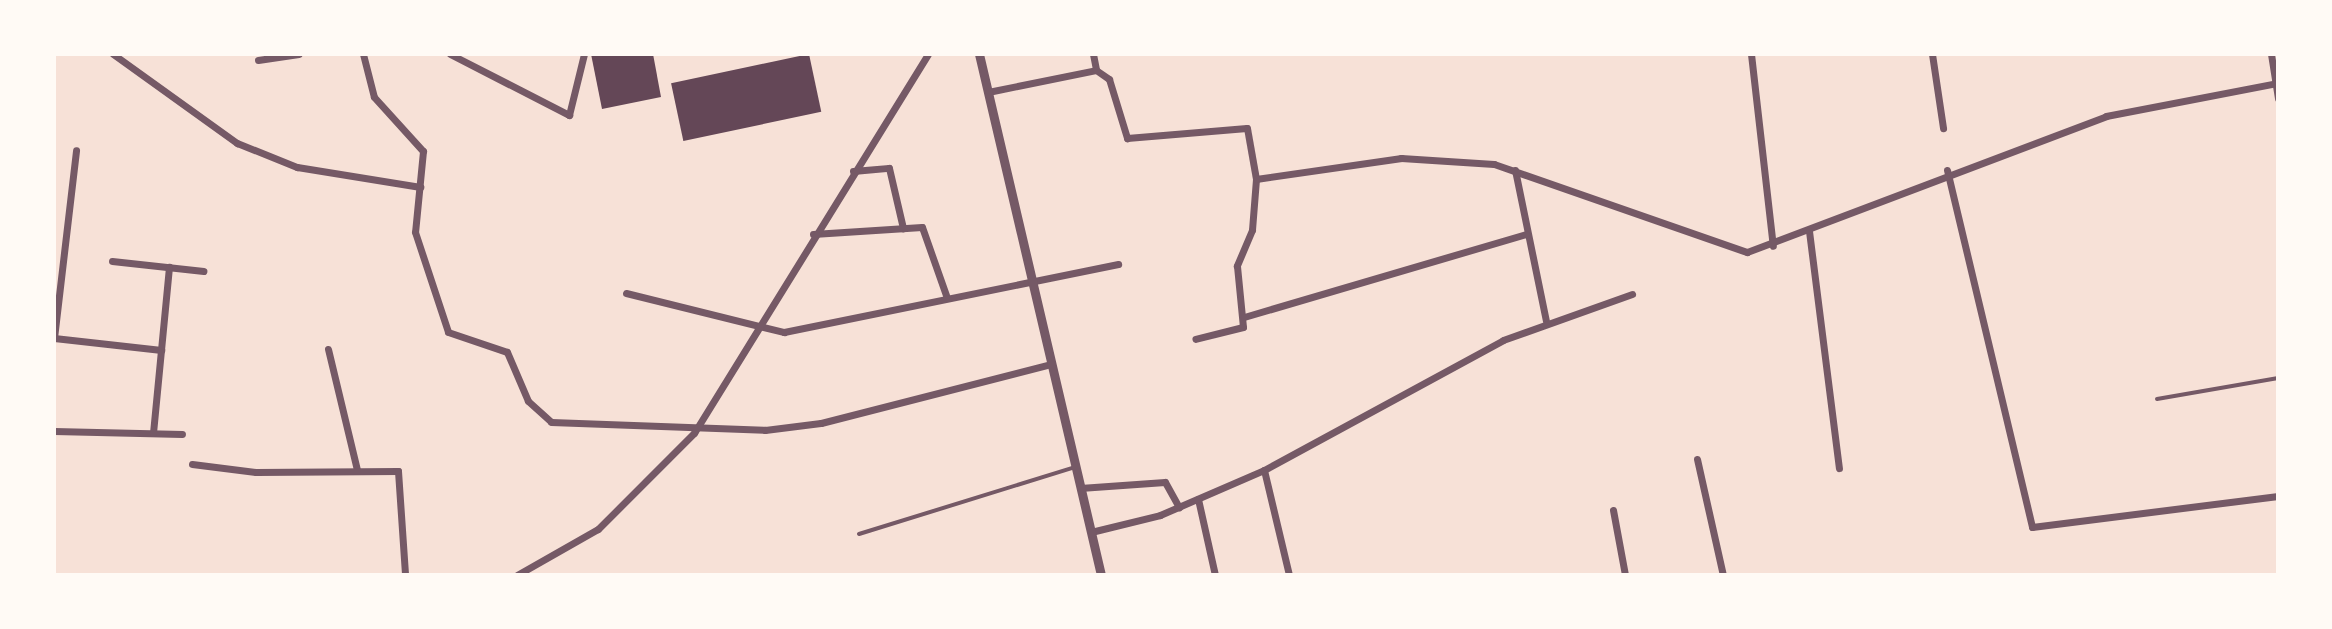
<!DOCTYPE html>
<style>
body{margin:0}
#map{position:relative;width:2332px;height:629px;overflow:hidden;background:#f7e1d7;font-family:"Alegreya Sans",sans-serif}
div>[style]{position:absolute}
.building>*{inset:0;background:#644757;transform-origin:0 0}
.service>*{height:4px;margin:-2px;padding:0 2px;transform-origin:2px;border-radius:2px;background:#755966}
.minor>*{height:7px;margin:-3.5px;padding:0 3.5px;transform-origin:3.5px;border-radius:3.5px;background:#755966}
.tertiary>*{height:9px;margin:-4.5px;padding:0 4.5px;transform-origin:4.5px;border-radius:4.5px;background:#755966}
span{translate:-50% -50%;white-space:nowrap;text-align:center;line-height:1.15;-webkit-text-stroke:6px #fffaf5;paint-order:stroke}
.frame{position:absolute;inset:0;border:56px solid #fffaf5;pointer-events:none}
</style>
<div id="map">
<div class="building">
<i style="clip-path:polygon(591px 54px,653px 54px,661px 97px,602px 109px)"></i>
<i style="left:809px;top:54px;width:59px;height:141px;rotate:78deg"></i>
</div>
<div class="service">
<i style="left:2157px;top:399px;width:123px;rotate:-9.8deg"></i>
<i style="left:859px;top:534px;width:226px;rotate:-17.2deg"></i>
</div>
<div class="minor">
<i style="left:113px;top:54px;width:153px;rotate:35.7deg"></i>
<i style="left:237px;top:143px;width:65px;rotate:21.8deg"></i>
<i style="left:297px;top:167px;width:125px;rotate:9.2deg"></i>
<i style="left:363px;top:54px;width:44px;rotate:75.7deg"></i>
<i style="left:374px;top:97px;width:73px;rotate:47.8deg"></i>
<i style="left:423px;top:151px;width:81px;rotate:95.6deg"></i>
<i style="left:415px;top:232px;width:105px;rotate:71.7deg"></i>
<i style="left:448px;top:332px;width:62px;rotate:18.7deg"></i>
<i style="left:507px;top:352px;width:53px;rotate:66.8deg"></i>
<i style="left:528px;top:401px;width:31px;rotate:42deg"></i>
<i style="left:551px;top:422px;width:214px;rotate:2.1deg"></i>
<i style="left:765px;top:430px;width:56px;rotate:-7.1deg"></i>
<i style="left:821px;top:423px;width:237px;rotate:-14.4deg"></i>
<i style="left:450px;top:54px;width:134px;rotate:27.1deg"></i>
<i style="left:569px;top:115px;width:63px;rotate:-76.2deg"></i>
<i style="left:1093px;top:54px;width:16px;rotate:79deg"></i>
<i style="left:1751px;top:54px;width:193px;rotate:83.5deg"></i>
<i style="left:1932px;top:54px;width:75px;rotate:81.5deg"></i>
<i style="left:2271px;top:54px;width:45px;rotate:81deg"></i>
<i style="left:258px;top:60px;width:41px;rotate:-8.3deg"></i>
<i style="left:988px;top:92px;width:110px;rotate:-11.5deg"></i>
<i style="left:1096px;top:70px;width:16px;rotate:35deg"></i>
<i style="left:1109px;top:79px;width:62px;rotate:73deg"></i>
<i style="left:1127px;top:138px;width:120px;rotate:-4.8deg"></i>
<i style="left:1247px;top:128px;width:52px;rotate:80deg"></i>
<i style="left:1256px;top:179px;width:51px;rotate:94.5deg"></i>
<i style="left:1252px;top:230px;width:39px;rotate:113deg"></i>
<i style="left:1237px;top:266px;width:61px;rotate:84.4deg"></i>
<i style="left:1243px;top:327px;width:49px;rotate:166deg"></i>
<i style="left:1515px;top:170px;width:154px;rotate:78.4deg"></i>
<i style="left:1947px;top:170px;width:367px;rotate:76.6deg"></i>
<i style="left:2032px;top:527px;width:248px;rotate:-7.2deg"></i>
<i style="left:853px;top:171px;width:36px;rotate:-5deg"></i>
<i style="left:889px;top:168px;width:62px;rotate:76.9deg"></i>
<i style="left:1256px;top:179px;width:147px;rotate:-8.2deg"></i>
<i style="left:1401px;top:158px;width:93px;rotate:3.7deg"></i>
<i style="left:1494px;top:164px;width:268px;rotate:19.2deg"></i>
<i style="left:1747px;top:252px;width:384px;rotate:-20.7deg"></i>
<i style="left:2106px;top:116px;width:175px;rotate:-10.9deg"></i>
<i style="left:1809px;top:231px;width:239px;rotate:82.8deg"></i>
<i style="left:813px;top:234px;width:109px;rotate:-3.7deg"></i>
<i style="left:922px;top:227px;width:75px;rotate:70.6deg"></i>
<i style="left:112px;top:261px;width:92px;rotate:6.3deg"></i>
<i style="left:626px;top:293px;width:163px;rotate:13.9deg"></i>
<i style="left:784px;top:332px;width:341px;rotate:-11.5deg"></i>
<i style="left:1244px;top:317px;width:294px;rotate:-16.4deg"></i>
<i style="left:54px;top:338px;width:189px;rotate:-83.3deg"></i>
<i style="left:54px;top:338px;width:108px;rotate:6.4deg"></i>
<i style="left:328px;top:349px;width:124px;rotate:76.5deg"></i>
<i style="left:54px;top:431px;width:128px;rotate:1.3deg"></i>
<i style="left:153px;top:433px;width:167px;rotate:-84.5deg"></i>
<i style="left:1697px;top:459px;width:119px;rotate:77.4deg"></i>
<i style="left:192px;top:464px;width:64px;rotate:7.1deg"></i>
<i style="left:256px;top:472px;width:142px;rotate:-0.4deg"></i>
<i style="left:398px;top:471px;width:104px;rotate:86.1deg"></i>
<i style="left:1264px;top:470px;width:108px;rotate:76.6deg"></i>
<i style="left:1080px;top:488px;width:85px;rotate:-4deg"></i>
<i style="left:1165px;top:482px;width:29px;rotate:61deg"></i>
<i style="left:1198px;top:499px;width:78px;rotate:77.4deg"></i>
<i style="left:1613px;top:510px;width:66px;rotate:79.5deg"></i>
<i style="left:1091px;top:532px;width:71px;rotate:-13.8deg"></i>
<i style="left:1160px;top:515px;width:113px;rotate:-23.4deg"></i>
<i style="left:1264px;top:470px;width:272px;rotate:-28.5deg"></i>
<i style="left:1503px;top:340px;width:137px;rotate:-19.6deg"></i>
<i style="left:517px;top:575px;width:93px;rotate:-29.6deg"></i>
<i style="left:598px;top:529px;width:136px;rotate:-45deg"></i>
<i style="left:694px;top:433px;width:445px;rotate:-58.3deg"></i>
</div>
<div class="tertiary">
<i style="left:979px;top:54px;width:535px;rotate:76.82deg"></i>
</div>
<div class="frame"></div>
</div>
